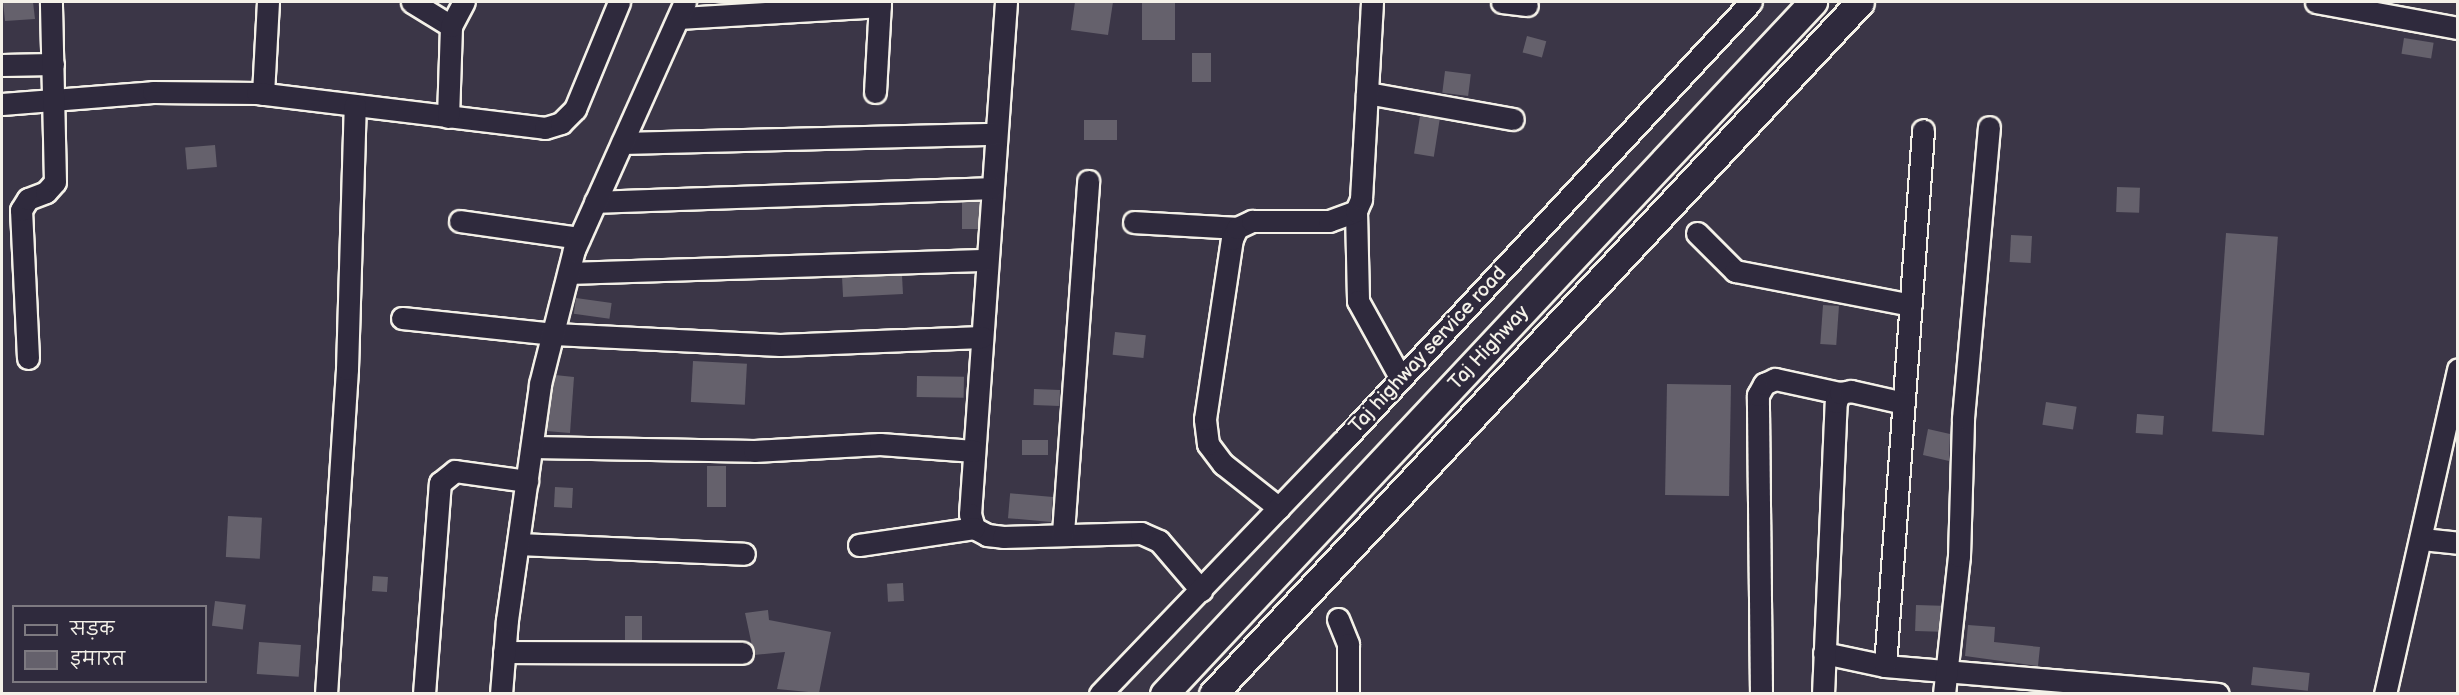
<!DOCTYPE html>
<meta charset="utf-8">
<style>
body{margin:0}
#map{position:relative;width:2459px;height:695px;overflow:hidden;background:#3b3647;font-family:"Balsamiq Sans","Playpen Sans Deva",sans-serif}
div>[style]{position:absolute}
.building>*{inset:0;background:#65616c;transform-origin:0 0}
.roads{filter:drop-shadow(2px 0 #f4f1e8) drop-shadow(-2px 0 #f4f1e8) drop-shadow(0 2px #f4f1e8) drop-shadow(0 -2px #f4f1e8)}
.minor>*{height:21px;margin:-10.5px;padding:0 10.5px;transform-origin:10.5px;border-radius:10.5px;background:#2f2a3d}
.major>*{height:27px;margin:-13.5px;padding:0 13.5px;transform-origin:13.5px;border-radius:13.5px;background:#2f2a3d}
span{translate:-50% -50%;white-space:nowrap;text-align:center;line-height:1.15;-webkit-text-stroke:4.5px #2f2a3d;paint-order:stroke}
.street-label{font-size:20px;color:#f4f1e8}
.frame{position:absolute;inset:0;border:3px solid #f4f1e8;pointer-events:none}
.legend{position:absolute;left:12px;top:605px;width:195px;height:78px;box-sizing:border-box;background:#2f2a3d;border:2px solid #7e7a81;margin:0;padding:8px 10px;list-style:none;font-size:18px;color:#f4f1e8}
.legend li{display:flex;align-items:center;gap:12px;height:30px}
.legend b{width:30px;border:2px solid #7e7a81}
</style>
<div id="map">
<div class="building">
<i style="clip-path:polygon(3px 2px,33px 2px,35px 19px,5px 21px)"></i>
<i style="clip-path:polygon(1075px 2px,1113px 2px,1108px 35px,1071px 30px)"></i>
<i style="left:1142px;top:2px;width:33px;height:38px"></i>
<i style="left:1527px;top:36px;width:20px;height:17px;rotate:15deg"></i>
<i style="left:2404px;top:38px;width:30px;height:16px;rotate:9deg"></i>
<i style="left:1192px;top:53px;width:19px;height:29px"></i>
<i style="left:1445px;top:71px;width:26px;height:22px;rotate:7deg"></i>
<i style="left:1420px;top:116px;width:20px;height:38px;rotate:9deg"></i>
<i style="left:1084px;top:120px;width:33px;height:20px"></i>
<i style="left:215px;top:145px;width:22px;height:30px;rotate:85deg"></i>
<i style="left:2117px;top:187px;width:23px;height:25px;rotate:2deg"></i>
<i style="left:962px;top:202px;width:17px;height:27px"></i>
<i style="left:2226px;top:233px;width:52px;height:199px;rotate:4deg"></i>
<i style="left:2011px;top:235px;width:21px;height:27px;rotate:3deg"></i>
<i style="left:902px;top:275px;width:19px;height:60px;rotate:87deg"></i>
<i style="left:576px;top:298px;width:36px;height:16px;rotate:8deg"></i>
<i style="left:1823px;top:305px;width:16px;height:39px;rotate:4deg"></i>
<i style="left:1115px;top:332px;width:31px;height:23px;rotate:6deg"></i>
<i style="left:693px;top:361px;width:54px;height:41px;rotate:3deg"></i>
<i style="clip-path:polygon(555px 375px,574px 377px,570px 433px,546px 431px)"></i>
<i style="left:917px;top:376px;width:47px;height:21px;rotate:1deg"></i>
<i style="left:1667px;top:384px;width:64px;height:111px;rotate:1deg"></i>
<i style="left:1034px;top:389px;width:26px;height:16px;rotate:2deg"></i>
<i style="left:2046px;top:402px;width:31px;height:23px;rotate:9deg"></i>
<i style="left:2137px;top:414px;width:27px;height:19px;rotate:4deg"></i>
<i style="clip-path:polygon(1928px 429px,1950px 434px,1949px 461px,1923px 455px)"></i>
<i style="left:1022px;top:440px;width:26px;height:15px"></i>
<i style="left:707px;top:466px;width:19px;height:41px"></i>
<i style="left:555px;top:487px;width:18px;height:20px;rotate:3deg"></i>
<i style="left:1053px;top:497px;width:25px;height:43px;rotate:95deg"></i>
<i style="left:228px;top:516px;width:34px;height:41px;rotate:3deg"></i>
<i style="left:373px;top:576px;width:15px;height:15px;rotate:4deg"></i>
<i style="left:903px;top:583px;width:18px;height:16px;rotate:87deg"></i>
<i style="left:215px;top:601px;width:31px;height:25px;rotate:7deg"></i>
<i style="left:1916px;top:605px;width:25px;height:26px;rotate:2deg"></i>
<i style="clip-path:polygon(768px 610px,769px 620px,831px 632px,819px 693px,777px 689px,785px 652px,754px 655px,745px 613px)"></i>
<i style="left:625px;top:616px;width:17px;height:24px"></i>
<i style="clip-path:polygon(1968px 625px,1995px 627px,1994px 642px,2040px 647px,2038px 666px,1965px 656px)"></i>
<i style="left:259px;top:642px;width:42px;height:32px;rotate:4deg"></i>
<i style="left:2253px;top:667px;width:57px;height:18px;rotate:6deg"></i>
</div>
<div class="roads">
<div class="minor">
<i style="left:412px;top:2px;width:46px;rotate:31.6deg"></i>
<i style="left:1006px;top:2px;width:513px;rotate:94.02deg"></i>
<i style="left:970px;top:514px;width:15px;rotate:74deg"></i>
<i style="left:974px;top:528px;width:15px;rotate:28deg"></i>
<i style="left:987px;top:535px;width:16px;rotate:7deg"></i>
<i style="left:1003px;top:537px;width:138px;rotate:-1.7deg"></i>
<i style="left:1141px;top:533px;width:20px;rotate:24deg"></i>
<i style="left:1159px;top:541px;width:65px;rotate:49.4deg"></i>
<i style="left:1502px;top:2px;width:25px;rotate:7deg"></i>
<i style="left:2316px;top:2px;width:144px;rotate:10.4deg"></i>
<i style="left:680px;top:18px;width:200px;rotate:-3.4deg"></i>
<i style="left:2px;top:65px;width:51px;rotate:-1.1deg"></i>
<i style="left:875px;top:92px;width:90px;rotate:-86.8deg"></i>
<i style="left:1367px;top:93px;width:148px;rotate:10.1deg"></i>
<i style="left:263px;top:94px;width:92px;rotate:-86.9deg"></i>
<i style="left:2px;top:104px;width:151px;rotate:-4.5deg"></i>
<i style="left:153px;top:92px;width:104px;rotate:0.6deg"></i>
<i style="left:257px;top:93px;width:290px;rotate:6.9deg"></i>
<i style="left:545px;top:128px;width:17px;rotate:-17deg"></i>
<i style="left:561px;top:123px;width:20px;rotate:-45deg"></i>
<i style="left:575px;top:109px;width:116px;rotate:-67.6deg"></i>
<i style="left:448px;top:117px;width:91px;rotate:-88.1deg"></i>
<i style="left:451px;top:26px;width:27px;rotate:-62deg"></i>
<i style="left:622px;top:143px;width:374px;rotate:-1.4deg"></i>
<i style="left:595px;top:202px;width:397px;rotate:-2deg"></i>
<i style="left:1356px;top:211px;width:90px;rotate:88.7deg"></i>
<i style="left:1358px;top:301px;width:89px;rotate:61.1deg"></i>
<i style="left:460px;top:221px;width:120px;rotate:8.1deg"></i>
<i style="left:1134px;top:222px;width:103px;rotate:3.3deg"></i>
<i style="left:1697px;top:233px;width:54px;rotate:45deg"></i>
<i style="left:1735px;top:271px;width:179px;rotate:10.9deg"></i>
<i style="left:570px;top:273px;width:417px;rotate:-1.8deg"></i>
<i style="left:402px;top:318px;width:153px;rotate:6deg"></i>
<i style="left:554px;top:334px;width:226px;rotate:2.8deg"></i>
<i style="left:780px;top:345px;width:202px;rotate:-2.3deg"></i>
<i style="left:28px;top:358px;width:148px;rotate:-92.7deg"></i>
<i style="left:21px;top:210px;width:13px;rotate:-58deg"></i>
<i style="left:28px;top:199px;width:19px;rotate:-21deg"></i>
<i style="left:46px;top:192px;width:13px;rotate:-48deg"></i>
<i style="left:55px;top:182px;width:180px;rotate:-91.3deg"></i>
<i style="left:532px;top:447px;width:222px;rotate:1deg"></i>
<i style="left:754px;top:451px;width:126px;rotate:-3.2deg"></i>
<i style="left:880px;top:444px;width:94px;rotate:4.3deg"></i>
<i style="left:1279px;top:508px;width:71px;rotate:-141.8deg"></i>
<i style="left:1223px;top:464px;width:25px;rotate:-127deg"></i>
<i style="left:1208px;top:444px;width:25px;rotate:-97deg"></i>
<i style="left:1205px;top:419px;width:182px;rotate:-81.5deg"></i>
<i style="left:1232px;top:239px;width:12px;rotate:-66deg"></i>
<i style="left:1237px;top:228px;width:17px;rotate:-25deg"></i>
<i style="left:1252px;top:221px;width:77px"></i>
<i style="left:1329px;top:221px;width:29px;rotate:-20deg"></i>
<i style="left:1356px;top:211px;width:13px;rotate:-67deg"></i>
<i style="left:1361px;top:199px;width:197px;rotate:-86.8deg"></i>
<i style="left:1063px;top:533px;width:353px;rotate:-85.9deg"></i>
<i style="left:2422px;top:539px;width:36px;rotate:6deg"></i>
<i style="left:518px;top:544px;width:226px;rotate:2.5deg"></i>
<i style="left:859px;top:545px;width:116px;rotate:-8.4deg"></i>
<i style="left:1338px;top:619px;width:27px;rotate:68deg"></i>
<i style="left:1348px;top:644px;width:50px;rotate:90deg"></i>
<i style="left:504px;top:652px;width:238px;rotate:0.2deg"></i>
<i style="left:1824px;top:653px;width:62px;rotate:12deg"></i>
<i style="left:1885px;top:666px;width:334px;rotate:4.8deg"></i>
<i style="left:1885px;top:666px;width:537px;rotate:-85.94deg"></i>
<i style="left:326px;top:694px;width:326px;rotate:-86.3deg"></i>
<i style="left:347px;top:369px;width:264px;rotate:-88.3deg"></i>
<i style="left:424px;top:694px;width:212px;rotate:-85.7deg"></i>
<i style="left:440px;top:483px;width:19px;rotate:-39deg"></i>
<i style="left:455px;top:471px;width:73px;rotate:7.9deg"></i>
<i style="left:501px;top:694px;width:74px;rotate:-85.4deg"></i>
<i style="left:507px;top:620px;width:238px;rotate:-82deg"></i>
<i style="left:540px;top:384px;width:138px;rotate:-75.8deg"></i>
<i style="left:574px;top:250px;width:272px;rotate:-65.9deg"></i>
<i style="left:1100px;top:694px;width:351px;rotate:-46.2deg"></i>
<i style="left:1343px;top:441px;width:599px;rotate:-47.1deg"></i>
<i style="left:1761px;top:694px;width:299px;rotate:-90.6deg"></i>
<i style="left:1758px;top:395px;width:13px;rotate:-61deg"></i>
<i style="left:1764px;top:384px;width:12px;rotate:-24deg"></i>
<i style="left:1775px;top:379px;width:66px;rotate:12.2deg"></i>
<i style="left:1823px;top:694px;width:292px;rotate:-87.5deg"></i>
<i style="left:1836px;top:402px;width:10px;rotate:-66deg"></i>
<i style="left:1840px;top:393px;width:11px;rotate:-10deg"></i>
<i style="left:1851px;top:391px;width:54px;rotate:12.8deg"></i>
<i style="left:1944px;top:694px;width:139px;rotate:-83.8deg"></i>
<i style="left:1959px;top:556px;width:138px;rotate:-88.3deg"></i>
<i style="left:1963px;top:418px;width:292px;rotate:-84.9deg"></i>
<i style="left:2385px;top:694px;width:333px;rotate:-77.3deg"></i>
</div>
<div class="major">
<i style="left:1164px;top:694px;width:949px;rotate:-46.84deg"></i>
<i style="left:1213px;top:694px;width:947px;rotate:-46.92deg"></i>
</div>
</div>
<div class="street-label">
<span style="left:1489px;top:348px;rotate:-47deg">Taj Highway</span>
<span style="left:1428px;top:350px;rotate:-47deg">Taj highway service road</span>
</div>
<div class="frame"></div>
<ul class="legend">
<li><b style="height:8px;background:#2f2a3d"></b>सड़क</li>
<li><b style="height:16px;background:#65616c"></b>इमारत</li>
</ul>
</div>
